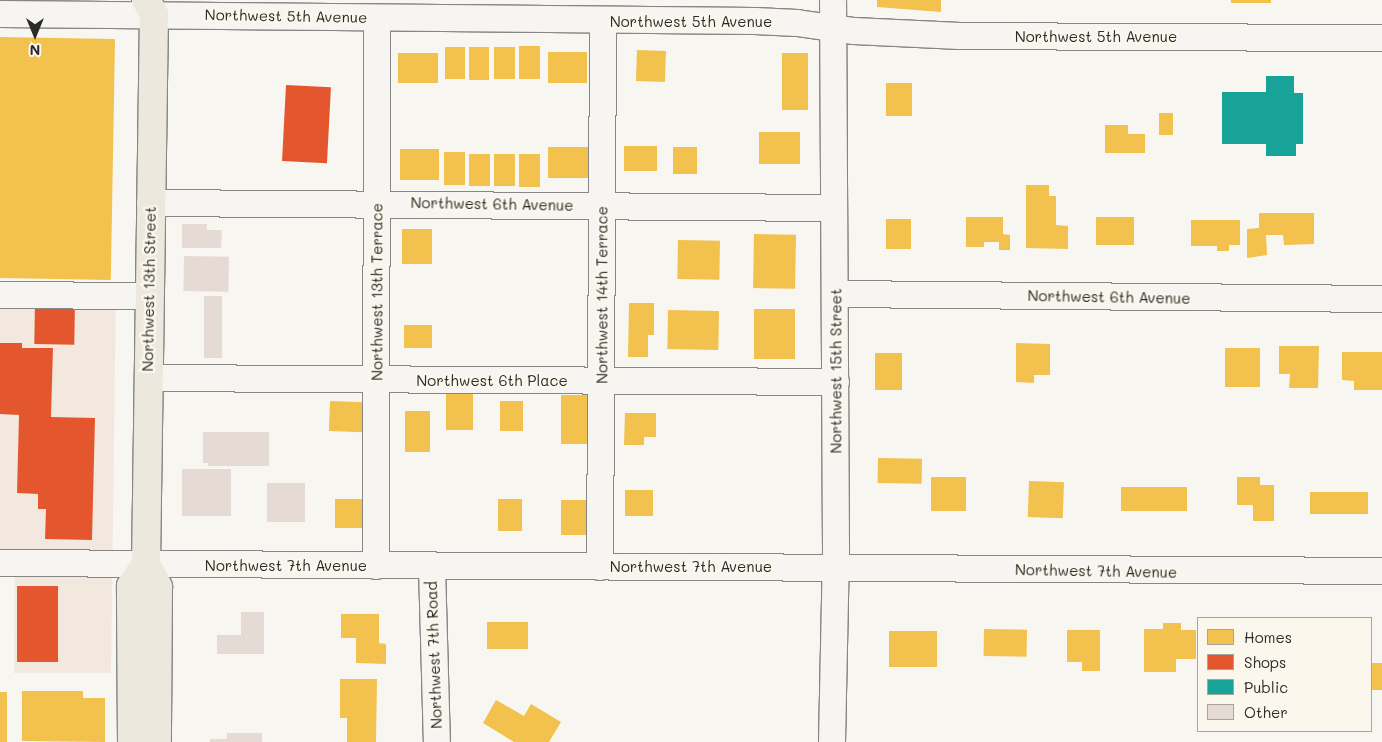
<!DOCTYPE html>
<style>
body{margin:0}
#map{position:relative;width:1382px;height:742px;overflow:hidden;background:#f8f6f0;font-family:Mali,sans-serif}
div>[style]{position:absolute}
.built>*{inset:0;background:#f3e8de}
.homes>*{inset:0;background:#f2c14e;transform-origin:0 0}
.shops>*{inset:0;background:#e4572e;transform-origin:0 0}
.public>*{inset:0;background:#17a398}
.building>*{inset:0;background:#e6dad4;transform-origin:0 0}
.roads{filter:drop-shadow(1px 0 #878684) drop-shadow(-1px 0 #878684) drop-shadow(0 1px #878684) drop-shadow(0 -1px #878684)}
.minor>*{height:26px;margin:-13px;padding:0 13px;transform-origin:13px;border-radius:13px;background:#f6f5f1}
.major>*{height:28px;margin:-14px;padding:0 14px;transform-origin:14px;border-radius:14px;background:#ede8dd}
span{translate:-50% -50%;white-space:nowrap;text-align:center;line-height:1.15;-webkit-text-stroke:5px #fbf7ec;paint-order:stroke}
.street-label{font-size:15px;color:#2b2b2b}
.legend{position:absolute;left:1197px;top:617px;width:175px;height:115px;box-sizing:border-box;background:#fbf7ec;border:1px solid #a8a59f;margin:0;padding:6px 9px;list-style:none;font-size:15px;color:#2b2b2b}
.legend li{display:flex;align-items:center;gap:10px;height:25px}
.legend b{width:25px;border:1px solid #a8a59f}
.north{position:absolute;left:10px;top:10px;width:50px;height:50px;-webkit-text-stroke:4px #fbf7ec;paint-order:stroke;rotate:180deg;font-size:14px;font-weight:700;line-height:20px;text-align:center;color:#2b2b2b}
.north::after{content:'';display:block;margin:auto;width:18px;height:22px;background:#2b2b2b;clip-path:polygon(50% 0,100% 100%,50% 72%,0 100%)}
</style>
<div id="map">
<div class="built">
<i style="clip-path:polygon(0 287px,116px 287px,111px 673px,14px 673px,15px 549px,0 549px)"></i>
</div>
<div class="homes">
<i style="clip-path:polygon(877px 0,941px 0,941px 12px,877px 7px)"></i>
<i style="left:1231px;top:0;width:40px;height:3px"></i>
<i style="left:0;top:37px;width:115px;height:241px;rotate:1deg"></i>
<i style="left:519px;top:46px;width:21px;height:33px"></i>
<i style="left:445px;top:47px;width:20px;height:32px"></i>
<i style="left:469px;top:47px;width:20px;height:33px"></i>
<i style="left:494px;top:47px;width:21px;height:32px"></i>
<i style="left:637px;top:50px;width:29px;height:31px;rotate:2deg"></i>
<i style="left:548px;top:52px;width:39px;height:31px"></i>
<i style="left:398px;top:53px;width:40px;height:30px"></i>
<i style="left:782px;top:53px;width:26px;height:57px"></i>
<i style="left:886px;top:83px;width:26px;height:33px"></i>
<i style="left:1159px;top:113px;width:14px;height:22px"></i>
<i style="clip-path:polygon(1105px 125px,1128px 125px,1128px 134px,1145px 134px,1145px 153px,1105px 153px)"></i>
<i style="left:759px;top:132px;width:41px;height:32px"></i>
<i style="left:624px;top:146px;width:33px;height:25px"></i>
<i style="left:588px;top:147px;width:31px;height:40px;rotate:90deg"></i>
<i style="left:673px;top:147px;width:24px;height:27px"></i>
<i style="left:400px;top:149px;width:39px;height:31px"></i>
<i style="left:465px;top:152px;width:33px;height:21px;rotate:90deg"></i>
<i style="left:469px;top:154px;width:21px;height:32px"></i>
<i style="left:494px;top:154px;width:21px;height:32px"></i>
<i style="left:540px;top:154px;width:33px;height:21px;rotate:90deg"></i>
<i style="clip-path:polygon(1026px 185px,1049px 185px,1049px 196px,1056px 196px,1056px 225px,1068px 226px,1068px 249px,1026px 248px)"></i>
<i style="clip-path:polygon(1259px 213px,1314px 213px,1314px 244px,1284px 245px,1283px 235px,1266px 235px,1267px 255px,1247px 258px,1247px 229px,1259px 228px)"></i>
<i style="clip-path:polygon(966px 217px,1003px 217px,1003px 234px,1010px 235px,1010px 250px,999px 250px,999px 242px,984px 242px,984px 247px,966px 247px)"></i>
<i style="left:1096px;top:217px;width:38px;height:28px"></i>
<i style="left:886px;top:219px;width:25px;height:30px"></i>
<i style="clip-path:polygon(1191px 220px,1240px 220px,1240px 245px,1229px 245px,1229px 251px,1217px 251px,1217px 246px,1191px 246px)"></i>
<i style="left:402px;top:229px;width:30px;height:35px"></i>
<i style="left:754px;top:234px;width:42px;height:54px;rotate:1deg"></i>
<i style="left:678px;top:240px;width:42px;height:39px;rotate:1deg"></i>
<i style="clip-path:polygon(629px 303px,654px 303px,654px 335px,648px 335px,648px 357px,628px 357px)"></i>
<i style="left:754px;top:309px;width:41px;height:50px"></i>
<i style="left:668px;top:310px;width:51px;height:39px;rotate:1deg"></i>
<i style="left:404px;top:325px;width:28px;height:23px"></i>
<i style="clip-path:polygon(1016px 343px,1050px 344px,1050px 375px,1034px 375px,1034px 383px,1016px 382px)"></i>
<i style="clip-path:polygon(1279px 346px,1319px 346px,1318px 388px,1289px 388px,1290px 374px,1279px 374px)"></i>
<i style="left:1225px;top:348px;width:35px;height:39px"></i>
<i style="clip-path:polygon(1342px 352px,1382px 352px,1382px 390px,1354px 390px,1354px 381px,1342px 380px)"></i>
<i style="left:875px;top:353px;width:27px;height:37px"></i>
<i style="left:473px;top:393px;width:37px;height:27px;rotate:90deg"></i>
<i style="left:561px;top:395px;width:28px;height:49px"></i>
<i style="left:330px;top:401px;width:34px;height:30px;rotate:2deg"></i>
<i style="left:523px;top:401px;width:30px;height:23px;rotate:90deg"></i>
<i style="left:405px;top:411px;width:25px;height:41px"></i>
<i style="clip-path:polygon(625px 413px,656px 413px,656px 437px,644px 437px,644px 445px,624px 445px)"></i>
<i style="left:878px;top:458px;width:44px;height:25px;rotate:1deg"></i>
<i style="left:931px;top:477px;width:35px;height:34px"></i>
<i style="clip-path:polygon(1237px 477px,1260px 477px,1260px 485px,1274px 485px,1274px 521px,1253px 521px,1253px 505px,1237px 505px)"></i>
<i style="left:1029px;top:481px;width:35px;height:36px;rotate:2deg"></i>
<i style="left:1121px;top:487px;width:66px;height:24px"></i>
<i style="left:625px;top:490px;width:28px;height:26px"></i>
<i style="left:1310px;top:492px;width:58px;height:22px"></i>
<i style="left:335px;top:499px;width:29px;height:29px"></i>
<i style="left:498px;top:499px;width:24px;height:32px"></i>
<i style="left:561px;top:500px;width:27px;height:35px"></i>
<i style="clip-path:polygon(341px 614px,379px 614px,379px 643px,386px 644px,386px 664px,356px 663px,356px 638px,341px 638px)"></i>
<i style="left:487px;top:622px;width:41px;height:27px"></i>
<i style="clip-path:polygon(1163px 623px,1181px 623px,1181px 630px,1196px 630px,1196px 659px,1176px 659px,1176px 672px,1144px 672px,1144px 629px,1163px 629px)"></i>
<i style="left:984px;top:629px;width:43px;height:27px;rotate:1deg"></i>
<i style="clip-path:polygon(1067px 630px,1100px 630px,1100px 671px,1082px 671px,1082px 662px,1067px 662px)"></i>
<i style="left:889px;top:631px;width:48px;height:36px"></i>
<i style="left:1371px;top:663px;width:11px;height:27px"></i>
<i style="clip-path:polygon(340px 679px,377px 679px,376px 742px,347px 742px,347px 718px,340px 718px)"></i>
<i style="clip-path:polygon(22px 691px,83px 691px,83px 698px,105px 698px,105px 742px,22px 741px)"></i>
<i style="left:0;top:692px;width:7px;height:50px"></i>
<i style="clip-path:polygon(496px 700px,524px 716px,531px 704px,561px 722px,549px 742px,514px 742px,483px 723px)"></i>
</div>
<div class="shops">
<i style="left:286px;top:85px;width:45px;height:76px;rotate:3deg"></i>
<i style="left:35px;top:302px;width:40px;height:42px;rotate:1deg"></i>
<i style="clip-path:polygon(0 343px,22px 343px,22px 348px,53px 348px,51px 417px,95px 418px,92px 540px,45px 539px,46px 509px,38px 509px,38px 494px,17px 493px,19px 415px,0 414px)"></i>
<i style="left:17px;top:586px;width:41px;height:76px"></i>
</div>
<div class="public">
<i style="clip-path:polygon(1266px 76px,1294px 76px,1294px 93px,1303px 93px,1303px 144px,1296px 144px,1296px 156px,1266px 156px,1266px 144px,1222px 144px,1222px 92px,1266px 92px)"></i>
</div>
<div class="building">
<i style="clip-path:polygon(182px 224px,207px 224px,207px 230px,222px 230px,221px 248px,182px 248px)"></i>
<i style="left:184px;top:256px;width:45px;height:35px;rotate:1deg"></i>
<i style="left:204px;top:296px;width:18px;height:62px"></i>
<i style="clip-path:polygon(203px 432px,269px 432px,269px 466px,208px 466px,208px 463px,203px 463px)"></i>
<i style="left:182px;top:469px;width:49px;height:47px"></i>
<i style="left:267px;top:483px;width:38px;height:39px"></i>
<i style="clip-path:polygon(241px 612px,264px 612px,264px 654px,217px 654px,217px 635px,241px 635px)"></i>
<i style="clip-path:polygon(227px 733px,262px 733px,262px 742px,210px 742px,210px 739px,227px 739px)"></i>
</div>
<div class="roads">
<div class="minor">
<i style="left:0;top:14px;width:755px;rotate:0.53deg"></i>
<i style="left:755px;top:21px;width:42px;rotate:2.7deg"></i>
<i style="left:797px;top:23px;width:58px;rotate:8deg"></i>
<i style="left:854px;top:31px;width:106px;rotate:2.7deg"></i>
<i style="left:960px;top:36px;width:422px;rotate:0.3deg"></i>
<i style="left:150px;top:203px;width:684px;rotate:0.42deg"></i>
<i style="left:835px;top:294px;width:547px;rotate:0.52deg"></i>
<i style="left:0;top:295px;width:149px;rotate:0.4deg"></i>
<i style="left:148px;top:378px;width:688px;rotate:0.33deg"></i>
<i style="left:0;top:563px;width:1382px;rotate:0.33deg"></i>
<i style="left:376px;top:566px;width:548px;rotate:-89.9deg"></i>
<i style="left:432px;top:567px;width:175px;rotate:88.4deg"></i>
<i style="left:600px;top:567px;width:545px;rotate:-89.68deg"></i>
<i style="left:832px;top:742px;width:194px;rotate:-88.8deg"></i>
<i style="left:836px;top:548px;width:548px;rotate:-90.31deg"></i>
</div>
<div class="major">
<i style="left:146px;top:0;width:16px;rotate:60deg"></i>
<i style="left:154px;top:14px;width:550px;rotate:90.83deg"></i>
<i style="left:146px;top:564px;width:26px;rotate:62deg"></i>
<i style="left:158px;top:587px;width:155px;rotate:90.4deg"></i>
<i style="left:132px;top:742px;width:156px;rotate:-90.4deg"></i>
<i style="left:131px;top:586px;width:27px;rotate:-56deg"></i>
</div>
</div>
<div class="street-label">
<span style="left:286px;top:16px;rotate:1deg">Northwest 5th Avenue</span>
<span style="left:691px;top:22px">Northwest 5th Avenue</span>
<span style="left:1096px;top:37px">Northwest 5th Avenue</span>
<span style="left:492px;top:204px;rotate:1deg">Northwest 6th Avenue</span>
<span style="left:149px;top:289px;rotate:-89deg">Northwest 13th Street</span>
<span style="left:377px;top:292px;rotate:-90deg">Northwest 13th Terrace</span>
<span style="left:602px;top:295px;rotate:-90deg">Northwest 14th Terrace</span>
<span style="left:1109px;top:297px;rotate:1deg">Northwest 6th Avenue</span>
<span style="left:836px;top:371px;rotate:-90deg">Northwest 15th Street</span>
<span style="left:492px;top:381px">Northwest 6th Place</span>
<span style="left:286px;top:566px">Northwest 7th Avenue</span>
<span style="left:691px;top:567px">Northwest 7th Avenue</span>
<span style="left:1096px;top:571px;rotate:1deg">Northwest 7th Avenue</span>
<span style="left:434px;top:655px;rotate:-92deg">Northwest 7th Road</span>
</div>
<ul class="legend">
<li><b style="height:14px;background:#f2c14e"></b>Homes</li>
<li><b style="height:14px;background:#e4572e"></b>Shops</li>
<li><b style="height:14px;background:#17a398"></b>Public</li>
<li><b style="height:14px;background:#e6dad4"></b>Other</li>
</ul>
<div class="north">N</div>
</div>
